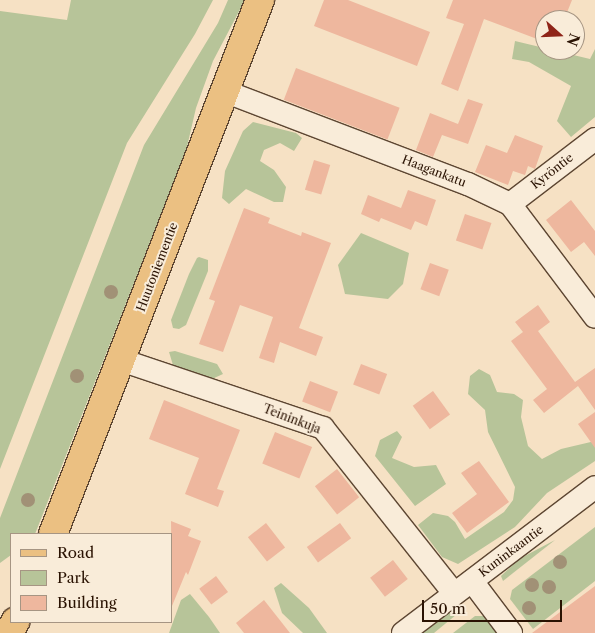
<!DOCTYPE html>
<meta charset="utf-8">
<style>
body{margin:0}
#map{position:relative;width:595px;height:633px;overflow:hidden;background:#f6e1c4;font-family:"Libre Caslon Text",serif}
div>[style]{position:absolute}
.green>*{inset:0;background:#b7c499}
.building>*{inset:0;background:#eeb79e;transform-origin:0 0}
.roads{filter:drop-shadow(1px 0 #5d4632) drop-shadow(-1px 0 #5d4632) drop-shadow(0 1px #5d4632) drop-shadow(0 -1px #5d4632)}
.minor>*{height:22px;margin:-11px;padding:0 11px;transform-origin:11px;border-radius:11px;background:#f9ecd9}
.major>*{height:28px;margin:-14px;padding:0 14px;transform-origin:14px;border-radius:14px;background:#ebc082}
.trees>*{width:14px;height:14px;margin:-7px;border-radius:50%;background:#a19176}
span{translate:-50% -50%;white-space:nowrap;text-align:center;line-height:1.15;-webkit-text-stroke:4px #f9ecd9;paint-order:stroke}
.street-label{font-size:12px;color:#2a1202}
.legend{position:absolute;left:10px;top:533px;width:162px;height:90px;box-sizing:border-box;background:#f9ecd9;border:1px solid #a69583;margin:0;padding:6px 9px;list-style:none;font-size:15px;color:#2a1202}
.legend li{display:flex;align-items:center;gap:10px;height:25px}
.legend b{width:25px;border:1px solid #a69583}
.north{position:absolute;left:535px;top:10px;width:50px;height:50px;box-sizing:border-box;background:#f9ecd9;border:1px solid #a69583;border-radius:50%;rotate:110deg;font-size:14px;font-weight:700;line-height:20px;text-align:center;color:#2a1202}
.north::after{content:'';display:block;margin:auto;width:18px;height:22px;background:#8f2418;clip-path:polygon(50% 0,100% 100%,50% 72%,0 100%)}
.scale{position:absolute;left:422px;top:600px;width:140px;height:22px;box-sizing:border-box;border:2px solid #2a1202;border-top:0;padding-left:6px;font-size:15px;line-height:18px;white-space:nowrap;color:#2a1202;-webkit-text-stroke:4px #f9ecd9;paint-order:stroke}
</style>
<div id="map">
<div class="green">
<i style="clip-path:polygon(71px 0,213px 0,195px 34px,127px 143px,0 469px,0 11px,67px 20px)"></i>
<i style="clip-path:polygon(228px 0,245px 0,213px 61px,196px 108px,186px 151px,35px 534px,11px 534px,11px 555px,0 563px,0 518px,144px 145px,218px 23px)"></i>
<i style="clip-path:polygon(515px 41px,590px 59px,595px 49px,595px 117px,571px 137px,557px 121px,571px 86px,529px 62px,512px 59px)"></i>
<i style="clip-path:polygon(253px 122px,296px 133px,302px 138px,294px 151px,280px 143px,264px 150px,260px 161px,274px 170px,286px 187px,283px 202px,274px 202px,246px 189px,229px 204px,222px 198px,225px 171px,243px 131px)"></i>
<i style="clip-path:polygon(361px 233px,409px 253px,403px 284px,388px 299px,345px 294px,338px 265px)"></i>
<i style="clip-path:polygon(199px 257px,208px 260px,208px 271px,186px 325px,179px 329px,173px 328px,171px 320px,189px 274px,197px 258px)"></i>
<i style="clip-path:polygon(175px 351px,217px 364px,223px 374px,212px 379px,173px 365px,169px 352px)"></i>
<i style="clip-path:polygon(479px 369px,490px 375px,497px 392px,514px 394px,523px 400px,521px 417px,528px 446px,542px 459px,561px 449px,595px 441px,595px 461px,547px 493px,515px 527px,458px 564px,442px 557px,418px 525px,433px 513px,448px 516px,455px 522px,465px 539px,504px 512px,513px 500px,515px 487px,488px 432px,485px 410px,468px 394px,470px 376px)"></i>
<i style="clip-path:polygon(397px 431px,402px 437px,392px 458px,414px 467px,436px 465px,446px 484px,415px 506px,375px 456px,380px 440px)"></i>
<i style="clip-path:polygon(595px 527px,595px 581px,533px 629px,510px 599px,512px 590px)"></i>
<i style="clip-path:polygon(555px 540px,503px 581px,501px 576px,519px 559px)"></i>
<i style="clip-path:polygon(281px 583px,309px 608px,327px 633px,303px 633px,282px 613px,274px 588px)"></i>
<i style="clip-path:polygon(190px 594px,209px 617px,220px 633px,169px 633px,181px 600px)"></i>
<i style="clip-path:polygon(462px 610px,434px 633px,421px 633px,448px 613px)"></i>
<i style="clip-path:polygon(475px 616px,486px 616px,499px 633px,453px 633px)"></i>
</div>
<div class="building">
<i style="clip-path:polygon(324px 0,348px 0,430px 32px,417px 66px,314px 26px)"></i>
<i style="clip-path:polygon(453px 0,572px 0,564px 20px,545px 20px,545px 42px,484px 19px,458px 91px,441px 84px,464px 24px,446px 18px)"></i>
<i style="left:296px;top:68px;width:111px;height:34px;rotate:21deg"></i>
<i style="clip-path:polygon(468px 99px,483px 104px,468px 144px,442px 135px,433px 157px,416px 150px,430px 113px,458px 124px)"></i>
<i style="clip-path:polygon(515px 135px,543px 146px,535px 169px,528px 166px,525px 175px,513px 171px,508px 185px,475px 172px,486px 145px,507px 153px)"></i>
<i style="left:314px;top:160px;width:17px;height:31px;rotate:17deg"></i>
<i style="clip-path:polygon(408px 190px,436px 200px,427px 226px,415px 221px,411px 230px,381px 218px,379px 222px,361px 214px,368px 195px,401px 208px)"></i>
<i style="clip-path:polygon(571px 200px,595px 231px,595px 256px,584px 242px,571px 252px,546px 220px)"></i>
<i style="clip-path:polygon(244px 208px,270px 218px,268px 223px,301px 236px,302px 232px,331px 243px,299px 328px,323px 337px,316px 356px,280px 342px,274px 363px,259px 358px,273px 317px,240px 305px,223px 352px,199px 344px,215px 301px,209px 299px)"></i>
<i style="left:465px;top:214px;width:28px;height:28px;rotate:19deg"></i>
<i style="left:430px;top:263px;width:20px;height:28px;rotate:20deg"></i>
<i style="clip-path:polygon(538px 305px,550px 322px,538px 331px,575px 382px,595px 368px,595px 410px,578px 386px,544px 413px,533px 400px,547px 389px,511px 341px,523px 332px,515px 322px)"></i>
<i style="left:361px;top:364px;width:28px;height:22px;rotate:21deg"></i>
<i style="left:310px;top:381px;width:30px;height:22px;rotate:21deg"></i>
<i style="left:433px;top:391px;width:29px;height:25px;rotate:54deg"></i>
<i style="clip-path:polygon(164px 400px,240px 430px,217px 489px,224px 491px,218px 507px,185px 494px,199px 458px,149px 439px)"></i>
<i style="clip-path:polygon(595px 412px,595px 448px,578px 424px)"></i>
<i style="left:275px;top:432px;width:40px;height:34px;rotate:22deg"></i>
<i style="clip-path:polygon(479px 461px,509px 502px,467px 533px,452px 513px,477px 494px,461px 473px)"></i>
<i style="left:337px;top:469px;width:36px;height:28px;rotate:52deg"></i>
<i style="clip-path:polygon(171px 521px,191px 529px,188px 536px,201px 541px,188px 575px,186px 572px,172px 606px)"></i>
<i style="left:266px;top:523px;width:31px;height:23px;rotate:52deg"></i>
<i style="left:340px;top:523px;width:19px;height:41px;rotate:54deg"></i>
<i style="left:393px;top:560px;width:24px;height:29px;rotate:52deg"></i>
<i style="left:216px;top:576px;width:20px;height:21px;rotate:53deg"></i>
<i style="clip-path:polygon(595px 586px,595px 633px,532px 633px)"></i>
<i style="clip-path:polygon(264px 600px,290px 633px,244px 633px,236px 623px)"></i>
</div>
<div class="roads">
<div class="minor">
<i style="left:224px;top:91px;width:261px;rotate:20.9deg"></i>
<i style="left:468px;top:184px;width:47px;rotate:25.5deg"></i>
<i style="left:510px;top:204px;width:141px;rotate:53deg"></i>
<i style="left:510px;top:204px;width:107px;rotate:-37.4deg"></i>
<i style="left:121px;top:360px;width:213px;rotate:18.6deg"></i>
<i style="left:323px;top:428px;width:211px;rotate:51.6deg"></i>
<i style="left:472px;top:581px;width:65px;rotate:53.1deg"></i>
<i style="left:403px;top:633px;width:241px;rotate:-37.2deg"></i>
</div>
<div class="major">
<i style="left:53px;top:534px;width:573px;rotate:-68.81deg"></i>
<i style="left:9px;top:633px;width:13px;rotate:-61deg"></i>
</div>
</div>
<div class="trees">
<i style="left:111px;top:292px"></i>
<i style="left:77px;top:376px"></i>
<i style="left:28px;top:500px"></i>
<i style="left:560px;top:562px"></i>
<i style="left:532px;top:585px"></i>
<i style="left:549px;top:587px"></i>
<i style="left:529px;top:608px"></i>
</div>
<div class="street-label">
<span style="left:434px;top:171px;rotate:21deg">Haagankatu</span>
<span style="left:552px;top:171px;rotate:-38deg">Kyröntie</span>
<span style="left:157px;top:267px;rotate:-69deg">Huutoniementie</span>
<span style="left:292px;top:419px;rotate:21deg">Teininkuja</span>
<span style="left:511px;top:551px;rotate:-37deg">Kuninkaantie</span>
</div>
<ul class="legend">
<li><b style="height:6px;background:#ebc082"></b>Road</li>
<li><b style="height:14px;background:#b7c499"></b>Park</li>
<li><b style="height:14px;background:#eeb79e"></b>Building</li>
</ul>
<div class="north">N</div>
<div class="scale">50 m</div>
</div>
